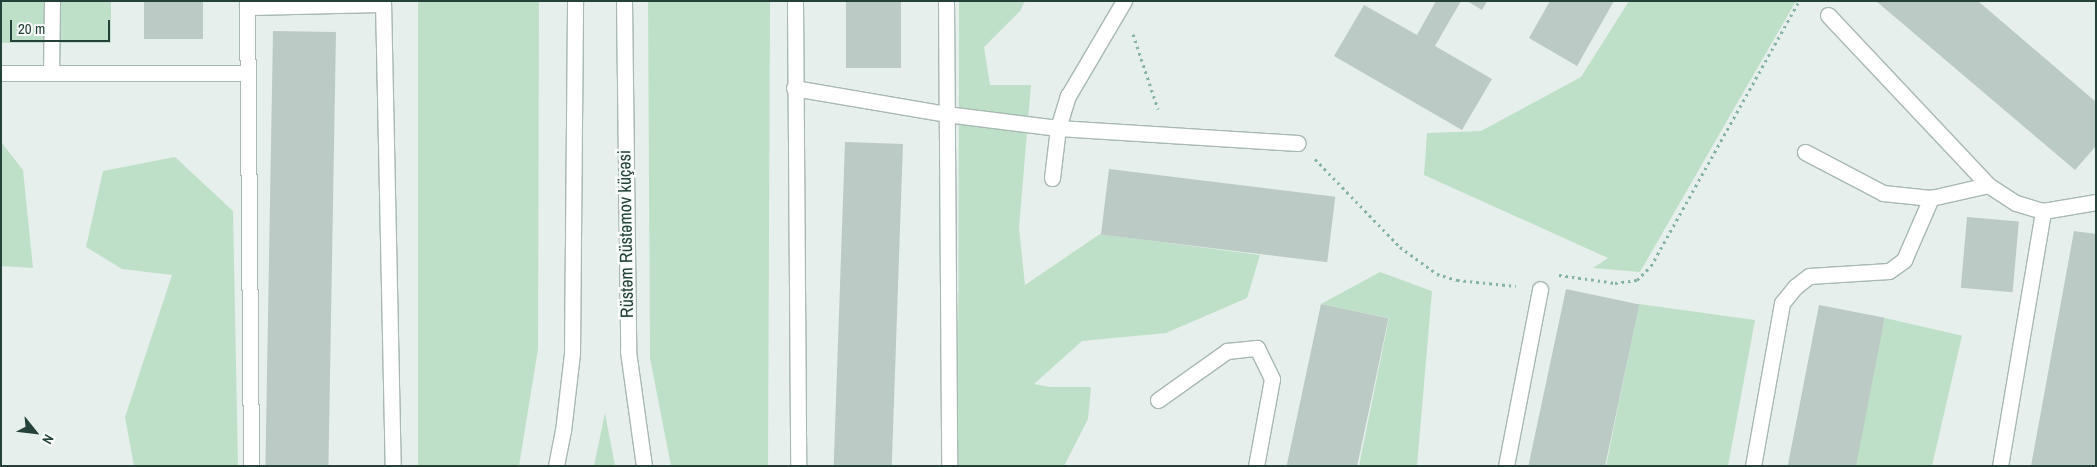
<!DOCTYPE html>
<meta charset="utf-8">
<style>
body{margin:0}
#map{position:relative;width:2097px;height:467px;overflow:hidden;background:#e6efeb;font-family:"Archivo Narrow",sans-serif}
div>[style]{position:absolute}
.green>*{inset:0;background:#bfe0c8;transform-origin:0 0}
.building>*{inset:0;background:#bbcac4;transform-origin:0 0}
.path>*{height:3px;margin-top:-1.5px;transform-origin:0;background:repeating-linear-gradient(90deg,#86b3a5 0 2.5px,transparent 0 6.5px)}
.roads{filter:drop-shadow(1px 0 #a8b8b2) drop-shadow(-1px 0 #a8b8b2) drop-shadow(0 1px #a8b8b2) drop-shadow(0 -1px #a8b8b2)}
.service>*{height:15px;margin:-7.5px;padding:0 7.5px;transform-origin:7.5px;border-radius:7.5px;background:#fff}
.tertiary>*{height:15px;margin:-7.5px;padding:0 7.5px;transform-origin:7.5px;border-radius:7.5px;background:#fff}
.secondary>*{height:15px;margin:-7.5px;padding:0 7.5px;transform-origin:7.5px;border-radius:7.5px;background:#fff}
span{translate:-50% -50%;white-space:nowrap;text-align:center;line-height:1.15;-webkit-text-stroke:5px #f7fbf9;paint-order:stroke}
.street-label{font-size:18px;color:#24423a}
.frame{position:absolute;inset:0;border:2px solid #24423a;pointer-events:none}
.north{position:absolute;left:10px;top:407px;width:50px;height:50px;-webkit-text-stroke:4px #f7fbf9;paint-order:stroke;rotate:119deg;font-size:14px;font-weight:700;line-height:20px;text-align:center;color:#24423a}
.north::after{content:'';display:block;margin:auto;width:18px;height:22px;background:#24423a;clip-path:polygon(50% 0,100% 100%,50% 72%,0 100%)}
.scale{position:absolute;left:10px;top:20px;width:100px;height:22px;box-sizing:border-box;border:2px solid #24423a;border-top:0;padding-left:6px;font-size:15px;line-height:18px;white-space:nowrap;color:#24423a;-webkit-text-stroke:4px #f7fbf9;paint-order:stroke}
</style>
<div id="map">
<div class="green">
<i style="left:1px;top:1px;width:110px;height:42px"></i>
<i style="clip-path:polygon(418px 1px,539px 1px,538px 349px,519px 466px,418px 466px)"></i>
<i style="clip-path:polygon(648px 1px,770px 1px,768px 466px,671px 466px,650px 358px)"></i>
<i style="clip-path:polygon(959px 1px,1025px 1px,1020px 11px,984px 47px,990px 85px,1031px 85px,1019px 228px,1025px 285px,1100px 234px,1260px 255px,1247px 298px,1166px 333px,1082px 341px,1034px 384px,1050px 387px,1091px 387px,1088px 419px,1064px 466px,958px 466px)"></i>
<i style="clip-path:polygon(1629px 1px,1796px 1px,1640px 272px,1593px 268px,1608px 258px,1424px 175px,1427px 133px,1481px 131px,1581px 77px)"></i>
<i style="clip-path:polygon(1px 142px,23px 170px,33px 268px,1px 266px)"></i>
<i style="clip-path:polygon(175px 157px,233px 211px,238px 466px,134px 466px,125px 417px,172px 275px,122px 269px,86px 247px,103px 171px)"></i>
<i style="clip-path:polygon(1380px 272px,1432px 291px,1417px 466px,1359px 466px,1389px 318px,1321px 304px)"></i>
<i style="clip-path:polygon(1639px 304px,1755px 320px,1728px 466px,1606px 466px)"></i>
<i style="left:1885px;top:318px;width:79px;height:151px;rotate:13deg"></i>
<i style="clip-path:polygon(605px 413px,615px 466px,594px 466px)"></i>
</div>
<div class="building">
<i style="left:144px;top:1px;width:59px;height:38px"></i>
<i style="left:846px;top:1px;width:55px;height:67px"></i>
<i style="clip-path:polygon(1436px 1px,1461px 1px,1435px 46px,1492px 79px,1462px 130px,1334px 56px,1364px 5px,1417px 35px)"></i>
<i style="clip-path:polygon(1467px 1px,1487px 1px,1482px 10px)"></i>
<i style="clip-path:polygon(1550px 1px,1614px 1px,1577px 66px,1529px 38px)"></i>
<i style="clip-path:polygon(1876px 1px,1978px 1px,2096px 102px,2096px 146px,2075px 170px)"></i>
<i style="left:273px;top:31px;width:63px;height:435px;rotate:1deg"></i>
<i style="left:845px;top:142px;width:58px;height:324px;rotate:2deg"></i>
<i style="left:1109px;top:169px;width:228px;height:66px;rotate:7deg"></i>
<i style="left:1967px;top:217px;width:52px;height:71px;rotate:5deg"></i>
<i style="clip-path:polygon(2074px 231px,2096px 234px,2096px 466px,2031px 466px)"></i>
<i style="left:1566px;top:289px;width:75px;height:180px;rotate:12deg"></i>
<i style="left:1321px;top:304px;width:69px;height:165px;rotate:12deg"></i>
<i style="left:1819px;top:305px;width:67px;height:164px;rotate:11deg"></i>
</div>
<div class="path">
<i style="left:1133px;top:34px;width:79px;rotate:71.6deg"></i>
<i style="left:1315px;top:159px;width:122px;rotate:46deg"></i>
<i style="left:1400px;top:247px;width:46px;rotate:36.1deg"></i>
<i style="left:1437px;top:274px;width:21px;rotate:17deg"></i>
<i style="left:1457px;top:280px;width:59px;rotate:5.8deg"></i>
<i style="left:1559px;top:275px;width:57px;rotate:8.1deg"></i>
<i style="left:1615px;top:283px;width:22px;rotate:-8deg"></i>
<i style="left:1637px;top:280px;width:20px;rotate:-45deg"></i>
<i style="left:1651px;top:266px;width:304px;rotate:-60.8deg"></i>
</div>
<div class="roads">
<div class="service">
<i style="left:247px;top:1px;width:465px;rotate:89.5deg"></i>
<i style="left:946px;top:1px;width:465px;rotate:89.6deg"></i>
<i style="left:247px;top:7px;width:136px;rotate:-1.3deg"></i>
<i style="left:1828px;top:15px;width:233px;rotate:46.7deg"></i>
<i style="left:1988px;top:185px;width:33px;rotate:33deg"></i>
<i style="left:2016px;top:203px;width:28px;rotate:17deg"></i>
<i style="left:2043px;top:211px;width:54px;rotate:-9.6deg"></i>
<i style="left:1px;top:73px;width:246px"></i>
<i style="left:51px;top:73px;width:72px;rotate:-89.2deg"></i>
<i style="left:794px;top:88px;width:154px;rotate:9.7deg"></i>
<i style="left:946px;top:114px;width:113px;rotate:7.1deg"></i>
<i style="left:1058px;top:128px;width:240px;rotate:3.6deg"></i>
<i style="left:1805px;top:152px;width:88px;rotate:27.7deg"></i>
<i style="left:1883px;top:193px;width:48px;rotate:5.9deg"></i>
<i style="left:1931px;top:198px;width:58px;rotate:-12.8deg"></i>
<i style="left:1052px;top:178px;width:50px;rotate:-83.2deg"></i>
<i style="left:1058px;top:128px;width:34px;rotate:-73deg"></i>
<i style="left:1068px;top:96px;width:110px;rotate:-59.5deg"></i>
<i style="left:1158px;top:400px;width:85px;rotate:-35.4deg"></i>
<i style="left:1227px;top:351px;width:30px;rotate:-6deg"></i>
<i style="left:1257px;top:348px;width:34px;rotate:64deg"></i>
<i style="left:1272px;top:379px;width:88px;rotate:100.4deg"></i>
<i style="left:1506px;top:466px;width:180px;rotate:-79.1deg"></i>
<i style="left:1753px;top:466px;width:166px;rotate:-79.9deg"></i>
<i style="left:1782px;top:303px;width:21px;rotate:-51deg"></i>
<i style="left:1795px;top:287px;width:18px;rotate:-38deg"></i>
<i style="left:1809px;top:276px;width:80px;rotate:-3.6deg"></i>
<i style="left:1889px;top:271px;width:19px;rotate:-36deg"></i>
<i style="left:1904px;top:260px;width:68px;rotate:-66.5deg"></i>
<i style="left:2000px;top:466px;width:259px;rotate:-80.4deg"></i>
</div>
<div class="tertiary">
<i style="left:383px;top:1px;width:465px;rotate:88.8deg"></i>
<i style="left:795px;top:1px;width:465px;rotate:89.6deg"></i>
</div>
<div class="secondary">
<i style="left:624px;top:1px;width:350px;rotate:89.3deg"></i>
<i style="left:628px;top:351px;width:116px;rotate:82.1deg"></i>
<i style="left:556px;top:466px;width:36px;rotate:-79deg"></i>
<i style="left:563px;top:431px;width:79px;rotate:-83.4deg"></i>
<i style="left:572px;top:353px;width:352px;rotate:-89.5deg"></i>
</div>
</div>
<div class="street-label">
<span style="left:626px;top:234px;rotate:-91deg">Rüstəm Rüstəmov küçəsi</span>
</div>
<div class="frame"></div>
<div class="north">N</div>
<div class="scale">20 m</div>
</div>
